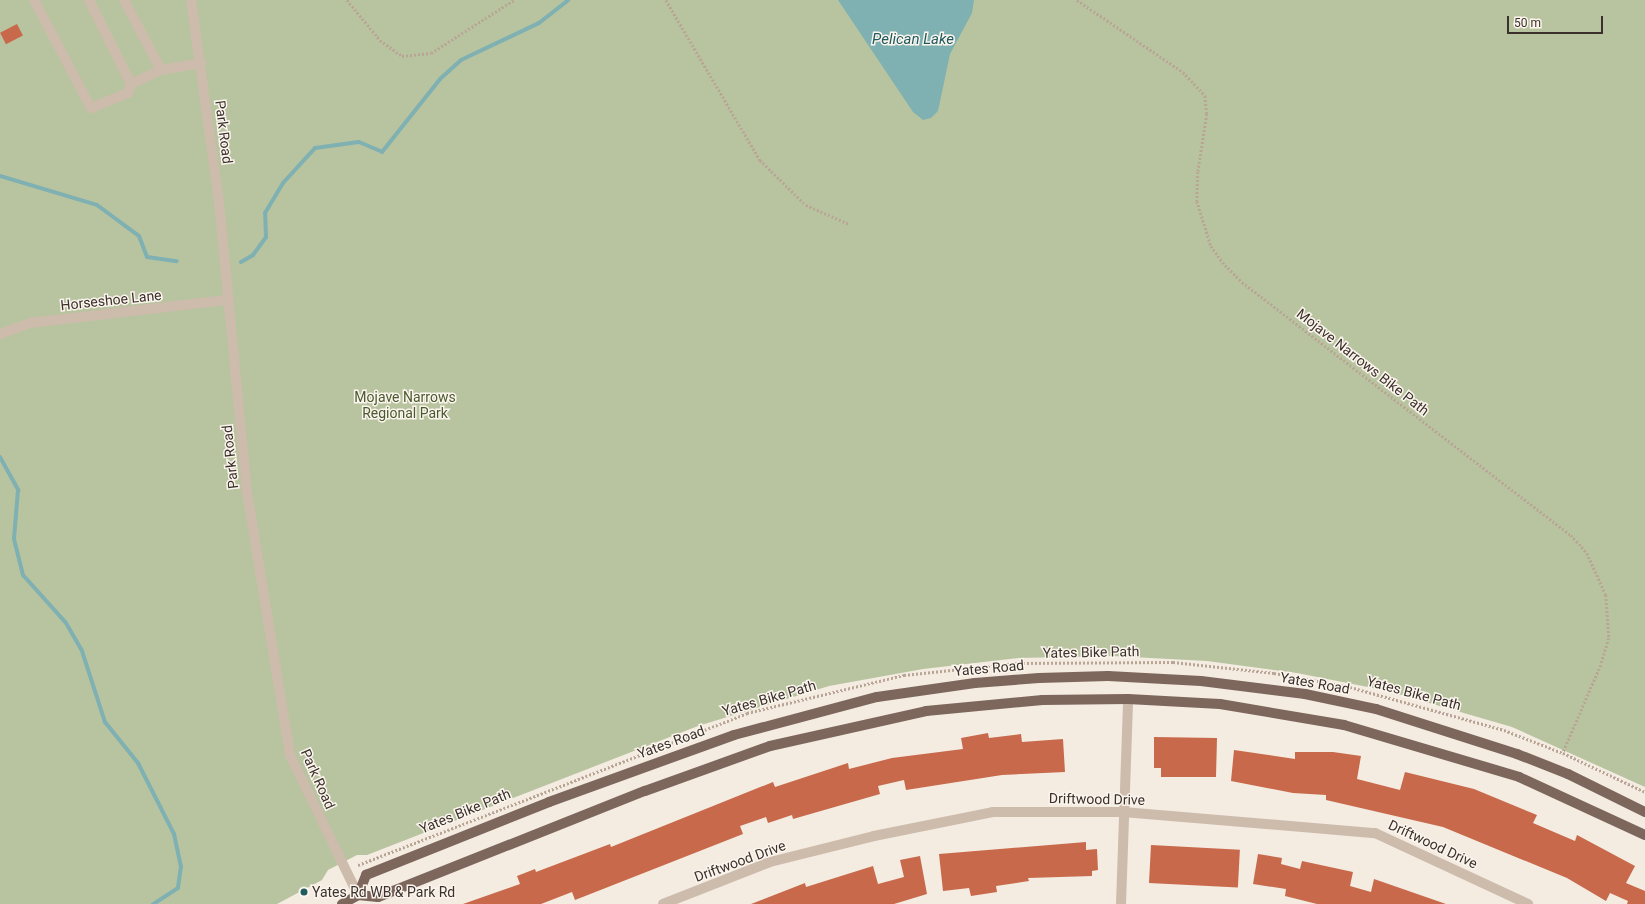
<!DOCTYPE html>
<style>
body{margin:0}
#map{position:relative;width:1645px;height:904px;overflow:hidden;background:#f4ebe1;font-family:Roboto,sans-serif}
div>[style]{position:absolute}
.green>*{inset:0;background:#b8c4a0}
.water>*{inset:0;background:#7fb0b2}
.stream>*{height:4px;margin:-2px;padding:0 2px;transform-origin:2px;border-radius:2px;background:#7fb0b2}
.building>*{inset:0;background:#c8694b;transform-origin:0 0}
.path>*{height:2.5px;margin-top:-1.25px;transform-origin:0;background:repeating-linear-gradient(90deg,#b9a596 0 2px,transparent 0 4px)}
.minor>*{height:10px;margin:-5px;padding:0 5px;transform-origin:5px;border-radius:5px;background:#cdbbac}
.major>*{height:10px;margin:-5px;padding:0 5px;transform-origin:5px;border-radius:5px;background:#7d675c}
.dots>*{width:11px;height:11px;translate:-50% -50%;box-sizing:border-box;border:2px solid #fbf5ee;border-radius:50%}
span{translate:-50% -50%;white-space:nowrap;text-align:center;line-height:1.15;-webkit-text-stroke:3px #fbf5ee;paint-order:stroke}
.street-label{font-size:14px;color:#3b302b}
.park-label{font-size:14px;color:#4a5a2e}
.poi-label{font-size:14px;color:#3b302b}
.left{translate:0 -50%;text-align:left}
.water-label{font-size:15px;color:#1f5a5e;font-style:italic}
.scale{position:absolute;left:1507px;top:16px;width:96px;height:18px;box-sizing:border-box;border:2px solid #3b302b;border-top:0;padding-left:5px;font-size:12px;line-height:14px;white-space:nowrap;color:#3b302b;-webkit-text-stroke:3px #fbf5ee;paint-order:stroke}
</style>
<div id="map">
<div class="green">
<i style="clip-path:polygon(0 0,1645px 0,1645px 787px,1512px 727px,1388px 691px,1297px 673px,1207px 661px,1113px 656px,1018px 658px,923px 669px,829px 686px,698px 726px,367px 855px,357px 855px,328px 870px,322px 880px,277px 904px,0 904px)"></i>
</div>
<div class="water">
<i style="clip-path:polygon(838px 0,974px 0,972px 13px,950px 54px,938px 111px,931px 118px,923px 120px,913px 112px)"></i>
</div>
<div class="stream">
<i style="left:0;top:176px;width:101px;rotate:16.6deg"></i>
<i style="left:97px;top:205px;width:52px;rotate:36.4deg"></i>
<i style="left:139px;top:236px;width:22px;rotate:69deg"></i>
<i style="left:147px;top:257px;width:30px;rotate:8deg"></i>
<i style="left:241px;top:262px;width:14px;rotate:-30deg"></i>
<i style="left:253px;top:255px;width:22px;rotate:-54deg"></i>
<i style="left:266px;top:237px;width:24px;rotate:-92deg"></i>
<i style="left:265px;top:213px;width:35px;rotate:-59deg"></i>
<i style="left:283px;top:183px;width:47px;rotate:-47.6deg"></i>
<i style="left:315px;top:148px;width:44px;rotate:-7.8deg"></i>
<i style="left:359px;top:142px;width:25px;rotate:23deg"></i>
<i style="left:382px;top:152px;width:93px;rotate:-51.5deg"></i>
<i style="left:440px;top:79px;width:28px;rotate:-42deg"></i>
<i style="left:461px;top:60px;width:86px;rotate:-25.4deg"></i>
<i style="left:539px;top:23px;width:37px;rotate:-38deg"></i>
<i style="left:0;top:457px;width:38px;rotate:61deg"></i>
<i style="left:18px;top:490px;width:49px;rotate:94.7deg"></i>
<i style="left:14px;top:539px;width:37px;rotate:76deg"></i>
<i style="left:23px;top:575px;width:64px;rotate:48.1deg"></i>
<i style="left:66px;top:623px;width:32px;rotate:60deg"></i>
<i style="left:82px;top:651px;width:75px;rotate:72.1deg"></i>
<i style="left:105px;top:722px;width:53px;rotate:51.2deg"></i>
<i style="left:138px;top:763px;width:80px;rotate:63.1deg"></i>
<i style="left:174px;top:834px;width:33px;rotate:78deg"></i>
<i style="left:181px;top:866px;width:22px;rotate:98deg"></i>
<i style="left:178px;top:888px;width:30px;rotate:147deg"></i>
</div>
<div class="building">
<i style="left:17px;top:24px;width:13px;height:19px;rotate:63deg"></i>
<i style="clip-path:polygon(988px 733px,989px 738px,1021px 734px,1022px 742px,1063px 739px,1065px 772px,1002px 775px,906px 790px,904px 780px,878px 786px,880px 794px,793px 819px,792px 815px,768px 823px,766px 817px,740px 826px,743px 834px,575px 900px,572px 892px,541px 904px,463px 904px,520px 884px,517px 876px,535px 869px,536px 872px,610px 844px,611px 847px,773px 782px,775px 787px,848px 763px,849px 769px,892px 758px,963px 749px,961px 738px)"></i>
<i style="clip-path:polygon(1154px 737px,1217px 738px,1216px 777px,1161px 777px,1161px 768px,1154px 768px)"></i>
<i style="clip-path:polygon(1234px 750px,1295px 759px,1295px 752px,1333px 752px,1361px 756px,1357px 779px,1400px 790px,1405px 772px,1474px 789px,1537px 815px,1533px 823px,1575px 841px,1577px 835px,1635px 866px,1626px 883px,1645px 891px,1645px 904px,1627px 904px,1628px 901px,1610px 893px,1606px 901px,1567px 878px,1443px 827px,1326px 800px,1326px 795px,1293px 793px,1231px 781px)"></i>
<i style="clip-path:polygon(1086px 842px,1086px 850px,1097px 849px,1098px 870px,1092px 871px,1092px 876px,1028px 878px,1029px 881px,996px 886px,997px 892px,971px 896px,969px 888px,943px 891px,939px 854px)"></i>
<i style="left:1151px;top:845px;width:89px;height:38px;rotate:3deg"></i>
<i style="clip-path:polygon(1258px 854px,1282px 858px,1281px 864px,1300px 869px,1302px 861px,1353px 872px,1350px 886px,1371px 892px,1374px 879px,1446px 904px,1317px 904px,1285px 896px,1286px 889px,1253px 884px)"></i>
<i style="clip-path:polygon(920px 856px,927px 894px,894px 904px,751px 904px,805px 883px,806px 887px,873px 866px,878px 884px,904px 877px,900px 860px)"></i>
</div>
<div class="path">
<i style="left:347px;top:0;width:52px;rotate:50.5deg"></i>
<i style="left:380px;top:40px;width:27px;rotate:36deg"></i>
<i style="left:402px;top:56px;width:29px;rotate:-6deg"></i>
<i style="left:431px;top:53px;width:98px;rotate:-32.6deg"></i>
<i style="left:666px;top:0;width:186px;rotate:59.6deg"></i>
<i style="left:760px;top:160px;width:64px;rotate:44.4deg"></i>
<i style="left:806px;top:205px;width:47px;rotate:23.8deg"></i>
<i style="left:1077px;top:0;width:128px;rotate:34.2deg"></i>
<i style="left:1183px;top:72px;width:33px;rotate:47deg"></i>
<i style="left:1205px;top:96px;width:18px;rotate:84deg"></i>
<i style="left:1207px;top:114px;width:59px;rotate:98.8deg"></i>
<i style="left:1198px;top:172px;width:29px;rotate:92deg"></i>
<i style="left:1197px;top:201px;width:47px;rotate:72.7deg"></i>
<i style="left:1211px;top:246px;width:24px;rotate:54deg"></i>
<i style="left:1225px;top:265px;width:24px;rotate:45deg"></i>
<i style="left:1242px;top:282px;width:415px;rotate:37.6deg"></i>
<i style="left:1571px;top:535px;width:24px;rotate:48deg"></i>
<i style="left:1587px;top:553px;width:46px;rotate:65.7deg"></i>
<i style="left:1606px;top:595px;width:43px;rotate:86deg"></i>
<i style="left:1609px;top:638px;width:28px;rotate:107deg"></i>
<i style="left:1601px;top:665px;width:96px;rotate:113.4deg"></i>
<i style="left:358px;top:865px;width:418px;rotate:-21.3deg"></i>
<i style="left:747px;top:713px;width:162px;rotate:-13.6deg"></i>
<i style="left:904px;top:675px;width:116px;rotate:-6deg"></i>
<i style="left:1019px;top:663px;width:154px;rotate:-0.4deg"></i>
<i style="left:1173px;top:662px;width:102px;rotate:6.2deg"></i>
<i style="left:1274px;top:673px;width:77px;rotate:10.4deg"></i>
<i style="left:1350px;top:687px;width:160px;rotate:15.6deg"></i>
<i style="left:1504px;top:730px;width:63px;rotate:21.3deg"></i>
<i style="left:1563px;top:753px;width:91px;rotate:25.4deg"></i>
</div>
<div class="minor">
<i style="left:34px;top:0;width:122px;rotate:62.2deg"></i>
<i style="left:91px;top:108px;width:40px;rotate:-22deg"></i>
<i style="left:128px;top:93px;width:9px;rotate:-72deg"></i>
<i style="left:89px;top:0;width:94px;rotate:63.4deg"></i>
<i style="left:131px;top:84px;width:33px;rotate:-25deg"></i>
<i style="left:161px;top:70px;width:41px;rotate:-9.9deg"></i>
<i style="left:124px;top:0;width:79px;rotate:62.1deg"></i>
<i style="left:191px;top:0;width:204px;rotate:82.1deg"></i>
<i style="left:219px;top:202px;width:291px;rotate:84.5deg"></i>
<i style="left:247px;top:492px;width:266px;rotate:80.7deg"></i>
<i style="left:290px;top:755px;width:156px;rotate:64.1deg"></i>
<i style="left:0;top:334px;width:32px;rotate:-20deg"></i>
<i style="left:30px;top:323px;width:197px;rotate:-6.7deg"></i>
<i style="left:663px;top:904px;width:115px;rotate:-21.4deg"></i>
<i style="left:770px;top:862px;width:107px;rotate:-14deg"></i>
<i style="left:874px;top:836px;width:121px;rotate:-11.4deg"></i>
<i style="left:993px;top:812px;width:130px"></i>
<i style="left:1123px;top:812px;width:253px;rotate:4.8deg"></i>
<i style="left:1375px;top:833px;width:169px;rotate:24.9deg"></i>
<i style="left:1121px;top:904px;width:205px;rotate:-88deg"></i>
</div>
<div class="major">
<i style="left:358px;top:895px;width:22px;rotate:-68deg"></i>
<i style="left:366px;top:875px;width:197px;rotate:-21.7deg"></i>
<i style="left:549px;top:802px;width:197px;rotate:-19.9deg"></i>
<i style="left:734px;top:735px;width:148px;rotate:-14.9deg"></i>
<i style="left:877px;top:697px;width:99px;rotate:-8.1deg"></i>
<i style="left:975px;top:683px;width:64px;rotate:-4.5deg"></i>
<i style="left:1039px;top:678px;width:69px;rotate:-1.7deg"></i>
<i style="left:1108px;top:676px;width:93px;rotate:3.1deg"></i>
<i style="left:1201px;top:681px;width:105px;rotate:7.1deg"></i>
<i style="left:1305px;top:694px;width:73px;rotate:11.9deg"></i>
<i style="left:1376px;top:709px;width:148px;rotate:17.7deg"></i>
<i style="left:1517px;top:754px;width:55px;rotate:21.4deg"></i>
<i style="left:1568px;top:774px;width:86px;rotate:26.3deg"></i>
<i style="left:342px;top:904px;width:18px;rotate:-29deg"></i>
<i style="left:358px;top:895px;width:20px;rotate:6deg"></i>
<i style="left:378px;top:897px;width:287px;rotate:-21.7deg"></i>
<i style="left:645px;top:791px;width:133px;rotate:-19.8deg"></i>
<i style="left:770px;top:746px;width:160px;rotate:-12.6deg"></i>
<i style="left:926px;top:711px;width:117px;rotate:-5.4deg"></i>
<i style="left:1042px;top:700px;width:86px;rotate:-0.7deg"></i>
<i style="left:1128px;top:699px;width:92px;rotate:3.1deg"></i>
<i style="left:1220px;top:704px;width:126px;rotate:9.6deg"></i>
<i style="left:1344px;top:725px;width:183px;rotate:16.5deg"></i>
<i style="left:1519px;top:777px;width:139px;rotate:24.7deg"></i>
</div>
<div class="dots">
<i style="left:304px;top:892px;background:#1f5a5e"></i>
</div>
<div class="street-label">
<span style="left:224px;top:132px;rotate:83deg">Park Road</span>
<span style="left:111px;top:300px;rotate:-6deg">Horseshoe Lane</span>
<span style="left:1363px;top:362px;rotate:38deg">Mojave Narrows Bike Path</span>
<span style="left:230px;top:457px;rotate:-96deg">Park Road</span>
<span style="left:1091px;top:652px;rotate:-1deg">Yates Bike Path</span>
<span style="left:989px;top:668px;rotate:-5deg">Yates Road</span>
<span style="left:1315px;top:683px;rotate:10deg">Yates Road</span>
<span style="left:1414px;top:693px;rotate:15deg">Yates Bike Path</span>
<span style="left:769px;top:698px;rotate:-16deg">Yates Bike Path</span>
<span style="left:671px;top:742px;rotate:-20deg">Yates Road</span>
<span style="left:318px;top:779px;rotate:66deg">Park Road</span>
<span style="left:1097px;top:799px;rotate:1deg">Driftwood Drive</span>
<span style="left:465px;top:811px;rotate:-22deg">Yates Bike Path</span>
<span style="left:1433px;top:844px;rotate:25deg">Driftwood Drive</span>
<span style="left:740px;top:861px;rotate:-20deg">Driftwood Drive</span>
</div>
<div class="park-label">
<span style="left:405px;top:405px">Mojave Narrows<br>Regional Park</span>
</div>
<div class="poi-label">
<span class="left" style="left:312px;top:892px">Yates Rd WB &amp; Park Rd</span>
</div>
<div class="water-label">
<span style="left:913px;top:40px">Pelican Lake</span>
</div>
<div class="scale">50 m</div>
</div>
